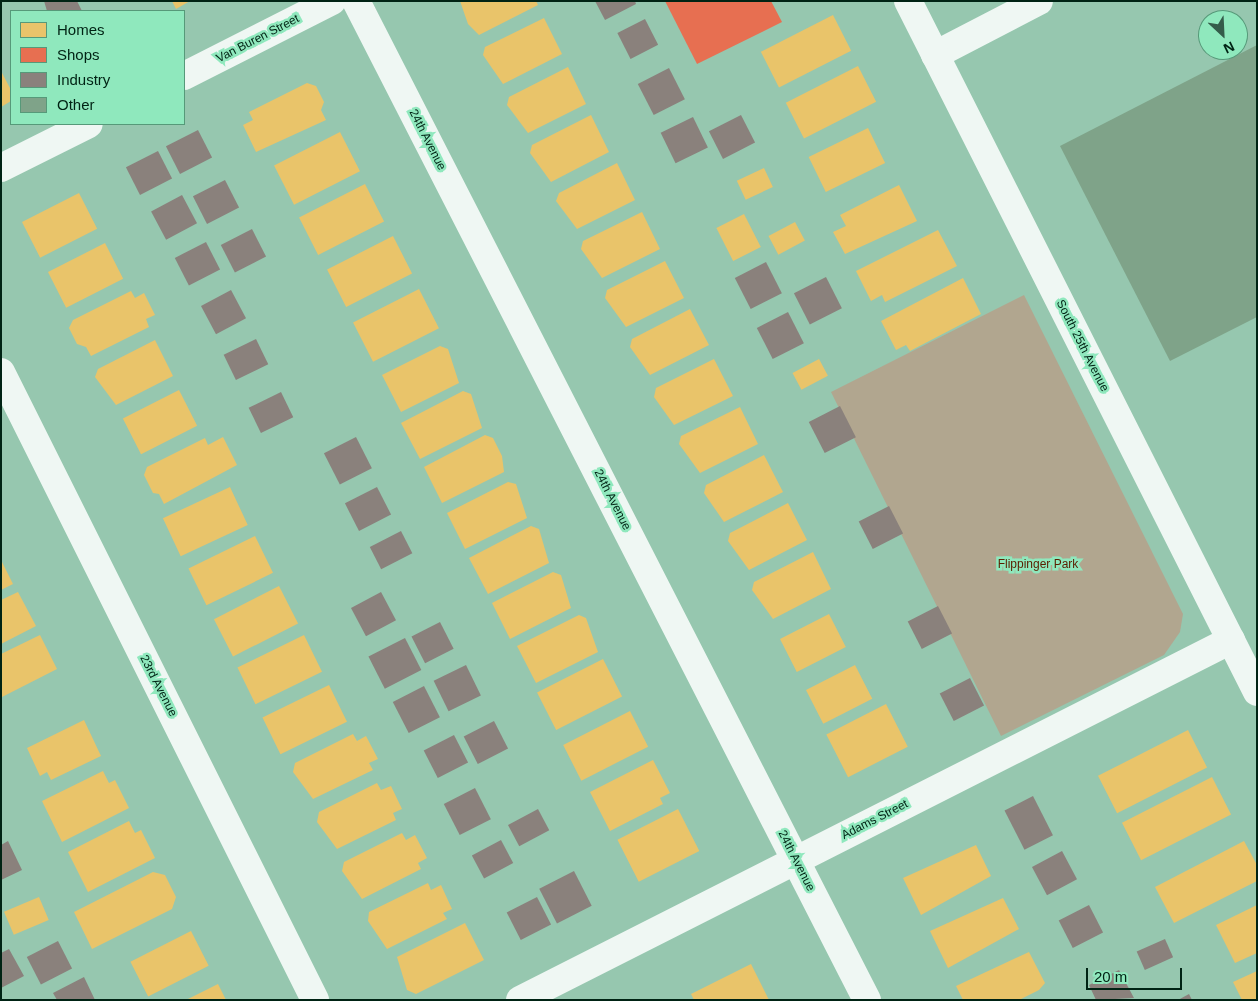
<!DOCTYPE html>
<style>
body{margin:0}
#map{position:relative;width:1258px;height:1001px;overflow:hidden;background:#96c7af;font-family:Arial,sans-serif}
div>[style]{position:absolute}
.green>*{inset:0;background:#b1a68f}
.homes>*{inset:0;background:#e9c46a;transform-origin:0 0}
.shops>*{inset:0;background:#e76f51}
.industry>*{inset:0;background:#8a817c;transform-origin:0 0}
.building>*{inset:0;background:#7fa389}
.minor>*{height:28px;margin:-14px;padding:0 14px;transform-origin:14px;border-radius:14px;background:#eff7f3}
.secondary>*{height:28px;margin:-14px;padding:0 14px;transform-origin:14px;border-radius:14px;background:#eff7f3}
span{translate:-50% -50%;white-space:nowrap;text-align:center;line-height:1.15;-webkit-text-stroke:5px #8fe8bd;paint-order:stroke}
.street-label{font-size:12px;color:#002314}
.park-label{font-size:12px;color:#5b1e01}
.frame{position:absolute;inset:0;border:2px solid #002314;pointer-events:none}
.legend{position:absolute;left:10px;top:10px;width:175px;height:115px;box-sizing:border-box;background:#8fe8bd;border:1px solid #569979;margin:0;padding:6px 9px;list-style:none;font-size:15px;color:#002314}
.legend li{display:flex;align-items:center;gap:10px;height:25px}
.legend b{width:25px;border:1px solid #569979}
.north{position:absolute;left:1198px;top:10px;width:50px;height:50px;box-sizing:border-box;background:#8fe8bd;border:1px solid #569979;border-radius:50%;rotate:155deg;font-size:14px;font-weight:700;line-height:20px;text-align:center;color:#002314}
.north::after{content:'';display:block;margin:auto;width:18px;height:22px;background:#345c4a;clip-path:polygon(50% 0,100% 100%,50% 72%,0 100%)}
.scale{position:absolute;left:1086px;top:968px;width:96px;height:22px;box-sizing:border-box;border:2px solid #002314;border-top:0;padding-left:6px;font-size:15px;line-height:18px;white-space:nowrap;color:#002314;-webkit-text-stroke:4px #8fe8bd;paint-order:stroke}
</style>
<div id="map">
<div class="green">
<i style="clip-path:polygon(1024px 295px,1183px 614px,1180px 632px,1164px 655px,1001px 736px,831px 392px)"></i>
</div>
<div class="homes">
<i style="clip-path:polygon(172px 1px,190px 1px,176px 9px)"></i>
<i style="clip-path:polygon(460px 1px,536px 1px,538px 5px,479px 35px,468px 24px)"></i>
<i style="left:833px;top:15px;width:40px;height:81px;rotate:63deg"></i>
<i style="clip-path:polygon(544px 18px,562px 54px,503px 84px,483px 55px,485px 47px)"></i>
<i style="left:858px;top:66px;width:40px;height:81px;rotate:63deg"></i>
<i style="clip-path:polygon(568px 67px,586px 104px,528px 133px,507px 105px,509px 97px)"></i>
<i style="clip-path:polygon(1px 71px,11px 90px,11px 101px,1px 107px)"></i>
<i style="clip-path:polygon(307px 83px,316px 86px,324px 102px,321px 110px,326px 120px,256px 152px,243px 125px,253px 120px,249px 112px)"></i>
<i style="clip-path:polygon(591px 115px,609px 152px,551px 182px,530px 153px,532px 145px)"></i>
<i style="left:868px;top:128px;width:39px;height:66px;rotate:64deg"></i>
<i style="left:340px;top:132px;width:44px;height:74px;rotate:63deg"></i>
<i style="clip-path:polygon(617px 163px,635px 200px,577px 229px,556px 201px,559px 193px)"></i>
<i style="left:764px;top:168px;width:21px;height:30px;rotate:65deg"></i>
<i style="left:365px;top:184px;width:42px;height:74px;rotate:63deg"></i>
<i style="clip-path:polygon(899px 185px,917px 221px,845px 254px,833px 232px,846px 226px,840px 215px)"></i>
<i style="left:79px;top:193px;width:40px;height:64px;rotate:63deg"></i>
<i style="clip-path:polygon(642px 212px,660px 249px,602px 278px,581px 249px,583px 241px)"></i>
<i style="left:744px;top:214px;width:37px;height:31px;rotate:63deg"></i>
<i style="left:795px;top:222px;width:21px;height:30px;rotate:62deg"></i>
<i style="clip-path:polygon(938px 230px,957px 266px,885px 302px,882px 295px,871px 301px,856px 271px)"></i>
<i style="left:393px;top:236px;width:42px;height:74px;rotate:63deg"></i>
<i style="left:105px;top:243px;width:40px;height:64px;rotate:63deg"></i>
<i style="clip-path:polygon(665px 261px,684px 298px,626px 327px,605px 298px,607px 290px)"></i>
<i style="clip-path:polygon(963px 278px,981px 314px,910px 351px,906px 345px,896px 350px,881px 321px)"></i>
<i style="left:419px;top:289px;width:44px;height:74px;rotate:63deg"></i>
<i style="clip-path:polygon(131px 291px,135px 298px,144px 293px,155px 315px,146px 319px,149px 327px,91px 356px,86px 347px,77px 344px,69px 328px,73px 320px)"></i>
<i style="clip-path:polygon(690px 309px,709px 345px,650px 375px,630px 347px,632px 339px)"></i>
<i style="clip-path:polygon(155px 340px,173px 376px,116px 405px,95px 377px,98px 369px)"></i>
<i style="clip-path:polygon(440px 346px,448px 349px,459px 383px,401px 412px,382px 375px)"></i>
<i style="clip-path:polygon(714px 359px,733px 396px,674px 425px,654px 397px,656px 388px)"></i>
<i style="left:819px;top:359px;width:19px;height:30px;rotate:62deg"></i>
<i style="left:179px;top:390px;width:40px;height:63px;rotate:63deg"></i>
<i style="clip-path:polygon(463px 391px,471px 394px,482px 428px,420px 459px,401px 423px)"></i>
<i style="clip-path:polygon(740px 407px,758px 444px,700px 473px,679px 444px,681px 436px)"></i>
<i style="clip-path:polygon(485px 435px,493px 438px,502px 456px,504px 472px,442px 503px,424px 467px)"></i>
<i style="clip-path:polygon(223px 437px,237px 465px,164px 504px,159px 494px,153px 493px,144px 475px,147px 467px,205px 438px,208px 445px)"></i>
<i style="clip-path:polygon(764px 455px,783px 492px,724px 522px,704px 493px,706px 485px)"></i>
<i style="clip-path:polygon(508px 482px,516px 484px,527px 518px,465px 549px,447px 513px)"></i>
<i style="left:230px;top:487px;width:42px;height:74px;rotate:65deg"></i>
<i style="clip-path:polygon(788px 503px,807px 540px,749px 570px,728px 541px,730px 533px)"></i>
<i style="clip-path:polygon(531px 526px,539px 529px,549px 563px,488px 594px,469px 558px)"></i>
<i style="left:255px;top:536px;width:41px;height:74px;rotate:64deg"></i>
<i style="clip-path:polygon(813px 552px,831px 589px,773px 619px,752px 590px,754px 582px)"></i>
<i style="clip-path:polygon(1px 560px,13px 584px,1px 590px)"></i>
<i style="clip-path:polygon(553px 572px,561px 575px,571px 608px,510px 639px,492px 603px)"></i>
<i style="left:279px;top:586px;width:42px;height:73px;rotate:63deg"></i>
<i style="clip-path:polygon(18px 592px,36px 626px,1px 644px,1px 600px)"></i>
<i style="left:829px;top:614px;width:37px;height:55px;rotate:63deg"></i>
<i style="clip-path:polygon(579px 615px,586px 618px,598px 652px,536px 683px,517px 646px)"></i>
<i style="clip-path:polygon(40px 635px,57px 669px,2px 697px,1px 654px)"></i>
<i style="left:304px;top:635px;width:41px;height:74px;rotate:64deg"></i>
<i style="left:603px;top:659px;width:42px;height:74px;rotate:63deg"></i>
<i style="left:855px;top:665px;width:38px;height:55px;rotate:63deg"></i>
<i style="left:329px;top:685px;width:41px;height:74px;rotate:64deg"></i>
<i style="left:886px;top:704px;width:48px;height:67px;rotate:63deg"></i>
<i style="left:630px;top:711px;width:40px;height:75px;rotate:63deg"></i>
<i style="clip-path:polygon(84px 720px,101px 756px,51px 780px,47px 772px,40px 776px,27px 748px)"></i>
<i style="left:1188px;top:730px;width:42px;height:101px;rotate:63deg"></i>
<i style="clip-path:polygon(353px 734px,357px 741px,366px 736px,378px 759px,369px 763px,373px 770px,313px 799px,293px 772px,295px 763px)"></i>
<i style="clip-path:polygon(653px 760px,670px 793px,660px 798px,663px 804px,610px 831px,590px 792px)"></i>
<i style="clip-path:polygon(103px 771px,109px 783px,115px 780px,129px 808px,62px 842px,42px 801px)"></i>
<i style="left:1212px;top:777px;width:42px;height:101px;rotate:63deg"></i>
<i style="clip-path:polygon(377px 783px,381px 790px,391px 786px,402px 809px,393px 813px,396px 820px,337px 849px,317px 822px,319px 812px)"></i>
<i style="left:678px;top:809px;width:47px;height:68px;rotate:63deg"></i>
<i style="clip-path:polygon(129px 821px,135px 833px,141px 830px,155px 858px,88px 892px,68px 852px)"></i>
<i style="clip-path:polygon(402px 833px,406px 840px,415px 835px,427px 858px,418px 863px,421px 869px,362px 899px,342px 871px,344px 862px)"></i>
<i style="clip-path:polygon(1244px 841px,1257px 865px,1257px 881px,1174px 923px,1155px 887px)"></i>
<i style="clip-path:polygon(976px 845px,991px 876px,921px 915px,903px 878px)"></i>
<i style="clip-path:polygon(153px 872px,165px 875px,176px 897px,172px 909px,92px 949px,74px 912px)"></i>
<i style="clip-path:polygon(428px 883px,431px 890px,441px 885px,452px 909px,443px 913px,447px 919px,387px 949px,368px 921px,369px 912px)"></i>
<i style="left:39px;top:897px;width:25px;height:38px;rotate:67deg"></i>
<i style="clip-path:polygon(1003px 898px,1019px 929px,948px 968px,930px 931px)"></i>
<i style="clip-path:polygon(1257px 905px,1257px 953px,1235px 963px,1216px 925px)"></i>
<i style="clip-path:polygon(465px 923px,484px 960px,416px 994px,407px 990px,397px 957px)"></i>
<i style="left:191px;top:931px;width:39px;height:68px;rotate:63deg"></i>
<i style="clip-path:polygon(1029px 952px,1045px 983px,1039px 990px,1019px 1000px,963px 1000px,956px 986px)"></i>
<i style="clip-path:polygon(751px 964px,769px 1000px,694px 1000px,691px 994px)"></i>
<i style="clip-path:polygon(1257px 971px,1257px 1000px,1242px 1000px,1233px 982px)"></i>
<i style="clip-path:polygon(218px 984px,226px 1000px,186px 1000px)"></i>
</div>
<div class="shops">
<i style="clip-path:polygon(665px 1px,771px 1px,782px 22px,697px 64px)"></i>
</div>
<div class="industry">
<i style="clip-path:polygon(44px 1px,77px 1px,82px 11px,47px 11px)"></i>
<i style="clip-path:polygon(595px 1px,635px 1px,636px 4px,605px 20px)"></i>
<i style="left:645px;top:19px;width:29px;height:31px;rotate:63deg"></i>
<i style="left:669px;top:68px;width:35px;height:35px;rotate:63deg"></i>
<i style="left:741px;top:115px;width:31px;height:36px;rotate:63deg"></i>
<i style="left:693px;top:117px;width:34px;height:36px;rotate:64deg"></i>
<i style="left:198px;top:130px;width:31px;height:36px;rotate:63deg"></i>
<i style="left:158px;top:151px;width:31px;height:36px;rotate:63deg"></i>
<i style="left:225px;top:180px;width:31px;height:36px;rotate:63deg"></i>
<i style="left:182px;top:195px;width:32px;height:35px;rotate:62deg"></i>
<i style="left:252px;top:229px;width:31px;height:35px;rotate:63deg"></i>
<i style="left:206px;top:242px;width:31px;height:35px;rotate:63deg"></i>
<i style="left:766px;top:262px;width:35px;height:35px;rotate:63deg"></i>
<i style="left:826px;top:277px;width:35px;height:36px;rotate:63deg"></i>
<i style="left:231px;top:290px;width:32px;height:34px;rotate:62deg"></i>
<i style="left:788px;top:312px;width:35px;height:35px;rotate:63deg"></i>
<i style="left:256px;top:339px;width:28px;height:36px;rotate:64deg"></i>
<i style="left:281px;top:392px;width:28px;height:36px;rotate:64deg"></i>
<i style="left:840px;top:406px;width:35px;height:35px;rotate:63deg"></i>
<i style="left:356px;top:437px;width:35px;height:36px;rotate:63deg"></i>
<i style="left:377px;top:487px;width:31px;height:36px;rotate:63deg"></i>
<i style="left:889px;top:506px;width:31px;height:34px;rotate:63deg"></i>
<i style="left:401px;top:531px;width:25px;height:35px;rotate:63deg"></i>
<i style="left:381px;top:592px;width:32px;height:34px;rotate:62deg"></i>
<i style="left:938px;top:606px;width:31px;height:34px;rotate:63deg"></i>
<i style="left:440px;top:622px;width:30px;height:32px;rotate:63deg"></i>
<i style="left:405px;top:638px;width:36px;height:41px;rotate:63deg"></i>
<i style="left:466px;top:665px;width:34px;height:36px;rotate:64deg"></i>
<i style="left:970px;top:678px;width:31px;height:34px;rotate:63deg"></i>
<i style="left:424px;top:686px;width:35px;height:35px;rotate:63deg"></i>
<i style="left:494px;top:721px;width:31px;height:34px;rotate:63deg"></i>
<i style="left:454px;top:735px;width:31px;height:34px;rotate:63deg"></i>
<i style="left:475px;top:788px;width:35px;height:35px;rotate:63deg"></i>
<i style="left:1033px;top:796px;width:44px;height:32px;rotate:63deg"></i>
<i style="left:538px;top:809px;width:24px;height:34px;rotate:62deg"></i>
<i style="left:501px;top:840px;width:26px;height:33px;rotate:62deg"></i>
<i style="clip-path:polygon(8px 841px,22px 870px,1px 880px,1px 845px)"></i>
<i style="left:1062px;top:851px;width:32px;height:34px;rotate:62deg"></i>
<i style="left:574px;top:871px;width:39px;height:39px;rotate:63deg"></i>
<i style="left:537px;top:897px;width:31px;height:34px;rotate:63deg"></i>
<i style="left:1089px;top:905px;width:31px;height:34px;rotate:63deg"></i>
<i style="left:1165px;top:939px;width:20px;height:31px;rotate:66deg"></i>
<i style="left:58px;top:941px;width:31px;height:35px;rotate:63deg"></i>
<i style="clip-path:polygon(9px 949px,24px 976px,1px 988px,1px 953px)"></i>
<i style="clip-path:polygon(1119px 970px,1134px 998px,1096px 1000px,1089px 985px)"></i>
<i style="clip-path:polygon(84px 977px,95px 1000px,57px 1000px,53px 993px)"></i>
<i style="clip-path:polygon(1189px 994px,1192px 1000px,1178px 1000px)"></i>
</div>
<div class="building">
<i style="clip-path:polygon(1257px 45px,1257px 317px,1170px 361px,1060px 146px)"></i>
</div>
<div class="minor">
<i style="left:356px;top:1px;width:1122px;rotate:62.91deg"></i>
<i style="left:935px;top:55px;width:117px;rotate:-27.4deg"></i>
<i style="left:184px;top:76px;width:166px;rotate:-26.9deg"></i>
<i style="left:1px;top:168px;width:98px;rotate:-26.6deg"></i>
<i style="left:1px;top:372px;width:702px;rotate:63.43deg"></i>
<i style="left:520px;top:1000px;width:797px;rotate:-26.85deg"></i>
</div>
<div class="secondary">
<i style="left:908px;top:1px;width:774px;rotate:63.2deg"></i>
</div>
<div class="street-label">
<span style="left:258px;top:39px;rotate:-27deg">Van Buren Street</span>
<span style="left:427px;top:140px;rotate:63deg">24th Avenue</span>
<span style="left:1082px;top:346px;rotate:63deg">South 25th Avenue</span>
<span style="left:612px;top:500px;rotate:63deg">24th Avenue</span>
<span style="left:158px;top:686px;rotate:63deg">23rd Avenue</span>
<span style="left:875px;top:820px;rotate:-27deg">Adams Street</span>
<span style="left:796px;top:861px;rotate:63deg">24th Avenue</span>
</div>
<div class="park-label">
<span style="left:1038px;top:565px">Flippinger Park</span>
</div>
<div class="frame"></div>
<ul class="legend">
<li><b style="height:14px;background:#e9c46a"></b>Homes</li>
<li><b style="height:14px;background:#e76f51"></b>Shops</li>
<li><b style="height:14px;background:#8a817c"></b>Industry</li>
<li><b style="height:14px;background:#7fa389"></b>Other</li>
</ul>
<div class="north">N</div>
<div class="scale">20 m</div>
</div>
